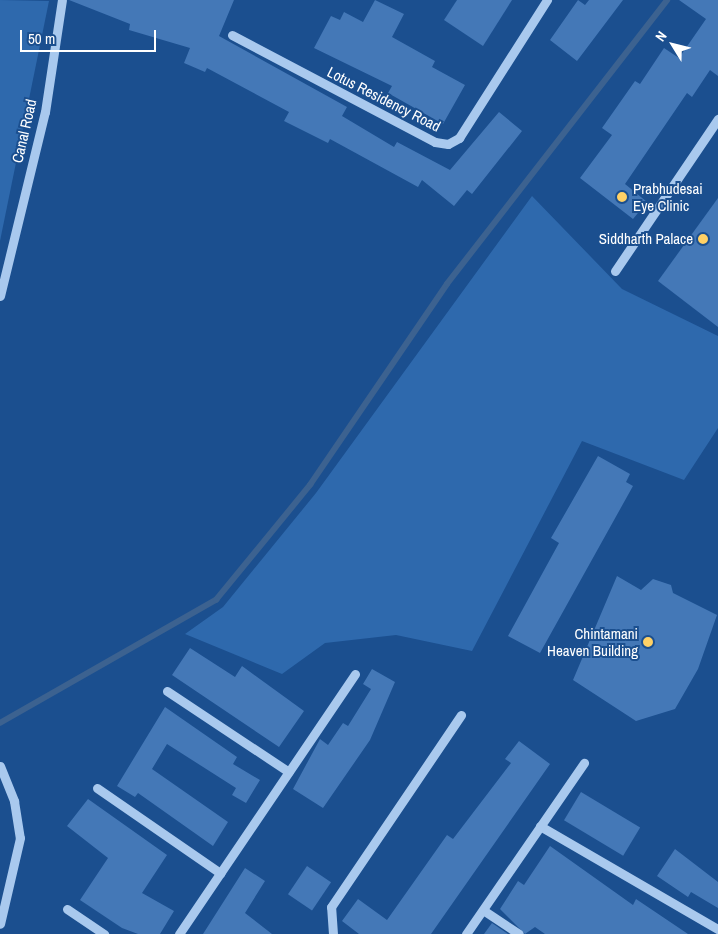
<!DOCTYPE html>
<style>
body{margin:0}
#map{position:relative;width:718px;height:934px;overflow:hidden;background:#1b4f8f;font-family:"Archivo Narrow",sans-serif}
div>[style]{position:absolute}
.green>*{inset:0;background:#2e69ad}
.stream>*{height:5.5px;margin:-2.75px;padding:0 2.75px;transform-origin:2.75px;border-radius:2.75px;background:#3c6290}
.building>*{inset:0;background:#4478b7;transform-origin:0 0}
.minor>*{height:9px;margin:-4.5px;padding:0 4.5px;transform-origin:4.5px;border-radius:4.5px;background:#a9c9ee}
.dots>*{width:14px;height:14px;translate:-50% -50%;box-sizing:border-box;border:2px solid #1b4f8f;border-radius:50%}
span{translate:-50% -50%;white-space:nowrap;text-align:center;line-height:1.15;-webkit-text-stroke:4px #1b4f8f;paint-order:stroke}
.street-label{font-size:15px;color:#fff}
.poi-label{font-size:15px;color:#fff}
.left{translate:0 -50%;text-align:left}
.right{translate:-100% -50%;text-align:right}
.north{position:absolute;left:648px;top:20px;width:50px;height:50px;-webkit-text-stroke:4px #1b4f8f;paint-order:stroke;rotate:306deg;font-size:14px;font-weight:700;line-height:20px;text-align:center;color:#fff}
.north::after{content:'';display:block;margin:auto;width:18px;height:22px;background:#fff;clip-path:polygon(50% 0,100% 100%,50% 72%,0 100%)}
.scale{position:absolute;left:20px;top:30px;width:136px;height:22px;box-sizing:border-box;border:2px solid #fff;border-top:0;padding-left:6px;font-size:15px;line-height:18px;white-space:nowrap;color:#fff;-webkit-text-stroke:4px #1b4f8f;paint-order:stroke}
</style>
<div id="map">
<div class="green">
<i style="clip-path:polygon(0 0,49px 1px,0 241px)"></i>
<i style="clip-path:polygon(532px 196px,622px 289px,718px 336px,718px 428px,684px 480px,582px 441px,472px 651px,396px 635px,325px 643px,282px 674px,185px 634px,223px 607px,316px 493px)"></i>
</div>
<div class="stream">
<i style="left:0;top:723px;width:249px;rotate:-29.7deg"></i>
<i style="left:216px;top:600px;width:149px;rotate:-50.7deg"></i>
<i style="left:310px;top:485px;width:243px;rotate:-55.7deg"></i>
<i style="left:447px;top:284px;width:359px;rotate:-52.2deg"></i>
</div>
<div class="building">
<i style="clip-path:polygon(69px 0,234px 0,219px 36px,347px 107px,342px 116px,394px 147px,397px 142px,450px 170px,499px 112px,522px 131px,472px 194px,467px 190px,454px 206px,422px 180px,418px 187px,330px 139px,328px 143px,284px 121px,289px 112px,207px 68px,205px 72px,184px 63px,190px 48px,129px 30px,130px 24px)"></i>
<i style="clip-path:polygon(375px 0,404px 14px,392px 37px,435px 61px,432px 67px,465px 85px,443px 124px,388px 93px,392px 86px,314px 48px,331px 16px,340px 20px,344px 12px,363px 22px)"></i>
<i style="clip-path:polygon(457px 0,512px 0,483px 46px,444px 20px)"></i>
<i style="clip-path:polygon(578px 0,585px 5px,589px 0,623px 0,577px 61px,550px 40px)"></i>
<i style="clip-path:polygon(679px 0,718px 0,718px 76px,710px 70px,692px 97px,687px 93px,625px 184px,647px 202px,633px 219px,580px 178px,612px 135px,602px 128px,635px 81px,640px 84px,664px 48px,679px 58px,706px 19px)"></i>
<i style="clip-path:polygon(718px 198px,718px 327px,658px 281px)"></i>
<i style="clip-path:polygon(598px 456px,630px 474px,626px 482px,633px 486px,540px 653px,508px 636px,559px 543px,551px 538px)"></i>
<i style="clip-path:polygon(617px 576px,641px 590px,653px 579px,671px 585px,673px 593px,717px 615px,698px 669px,675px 709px,636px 721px,573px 680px)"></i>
<i style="clip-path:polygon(190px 648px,235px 677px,242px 666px,304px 711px,279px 747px,172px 675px)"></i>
<i style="clip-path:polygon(372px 669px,395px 682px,370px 740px,323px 808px,293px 789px,320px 739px,328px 745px,343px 723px,348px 726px,371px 689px,363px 684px)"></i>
<i style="clip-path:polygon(165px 707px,237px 757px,233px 764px,260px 780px,246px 803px,232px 795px,236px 788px,167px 744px,152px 769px,228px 822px,213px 846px,138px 793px,135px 797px,117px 786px)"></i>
<i style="clip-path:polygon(519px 741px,550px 764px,431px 934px,359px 934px,342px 921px,358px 899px,387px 920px,447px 835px,453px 839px,511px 763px,505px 759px)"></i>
<i style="left:581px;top:792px;width:69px;height:33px;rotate:31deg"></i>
<i style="clip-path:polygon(88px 799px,167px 855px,142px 893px,174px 911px,160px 934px,138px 934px,122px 928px,80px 900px,108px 858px,67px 826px)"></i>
<i style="clip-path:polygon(550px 846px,633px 905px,636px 899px,688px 934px,545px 934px,535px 927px,525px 934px,500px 909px,518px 881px,524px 885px)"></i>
<i style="clip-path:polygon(675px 849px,718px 882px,718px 908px,691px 892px,688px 897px,657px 876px)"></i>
<i style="left:307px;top:866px;width:29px;height:34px;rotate:34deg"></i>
<i style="clip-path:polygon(245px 868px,265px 881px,245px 913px,272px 934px,203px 934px)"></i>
<i style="clip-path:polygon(492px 923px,508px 934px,484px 934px)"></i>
</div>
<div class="minor">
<i style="left:232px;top:35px;width:229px;rotate:27.8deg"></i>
<i style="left:435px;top:142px;width:13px;rotate:9deg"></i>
<i style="left:448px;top:144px;width:13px;rotate:-29deg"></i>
<i style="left:459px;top:138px;width:164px;rotate:-57.5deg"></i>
<i style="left:615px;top:271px;width:184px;rotate:-55.9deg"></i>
<i style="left:0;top:296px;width:189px;rotate:-76.3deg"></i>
<i style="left:45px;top:112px;width:113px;rotate:-81.4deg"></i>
<i style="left:167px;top:691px;width:146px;rotate:33.6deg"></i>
<i style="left:0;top:766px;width:38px;rotate:68deg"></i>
<i style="left:14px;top:801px;width:37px;rotate:81deg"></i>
<i style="left:20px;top:838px;width:88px;rotate:103.1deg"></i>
<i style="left:97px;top:788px;width:150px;rotate:34.6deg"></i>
<i style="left:540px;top:826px;width:206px;rotate:30.1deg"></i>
<i style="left:67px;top:909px;width:45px;rotate:34deg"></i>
<i style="left:483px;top:910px;width:43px;rotate:33.7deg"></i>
<i style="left:179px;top:934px;width:314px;rotate:-55.9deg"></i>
<i style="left:333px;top:934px;width:27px;rotate:-94deg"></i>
<i style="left:331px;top:907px;width:232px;rotate:-55.9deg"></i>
<i style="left:466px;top:934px;width:208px;rotate:-55.4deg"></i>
</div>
<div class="dots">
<i style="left:622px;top:197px;background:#ffd166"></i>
<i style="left:703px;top:239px;background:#ffd166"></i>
<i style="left:648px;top:642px;background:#ffd166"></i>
</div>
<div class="street-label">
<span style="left:384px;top:99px;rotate:27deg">Lotus Residency Road</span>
<span style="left:24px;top:131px;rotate:-77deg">Canal Road</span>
</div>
<div class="poi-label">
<span class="left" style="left:633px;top:197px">Prabhudesai<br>Eye Clinic</span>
<span class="right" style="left:693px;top:239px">Siddharth Palace</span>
<span class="right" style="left:638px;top:642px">Chintamani<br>Heaven Building</span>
</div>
<div class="north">N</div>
<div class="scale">50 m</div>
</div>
